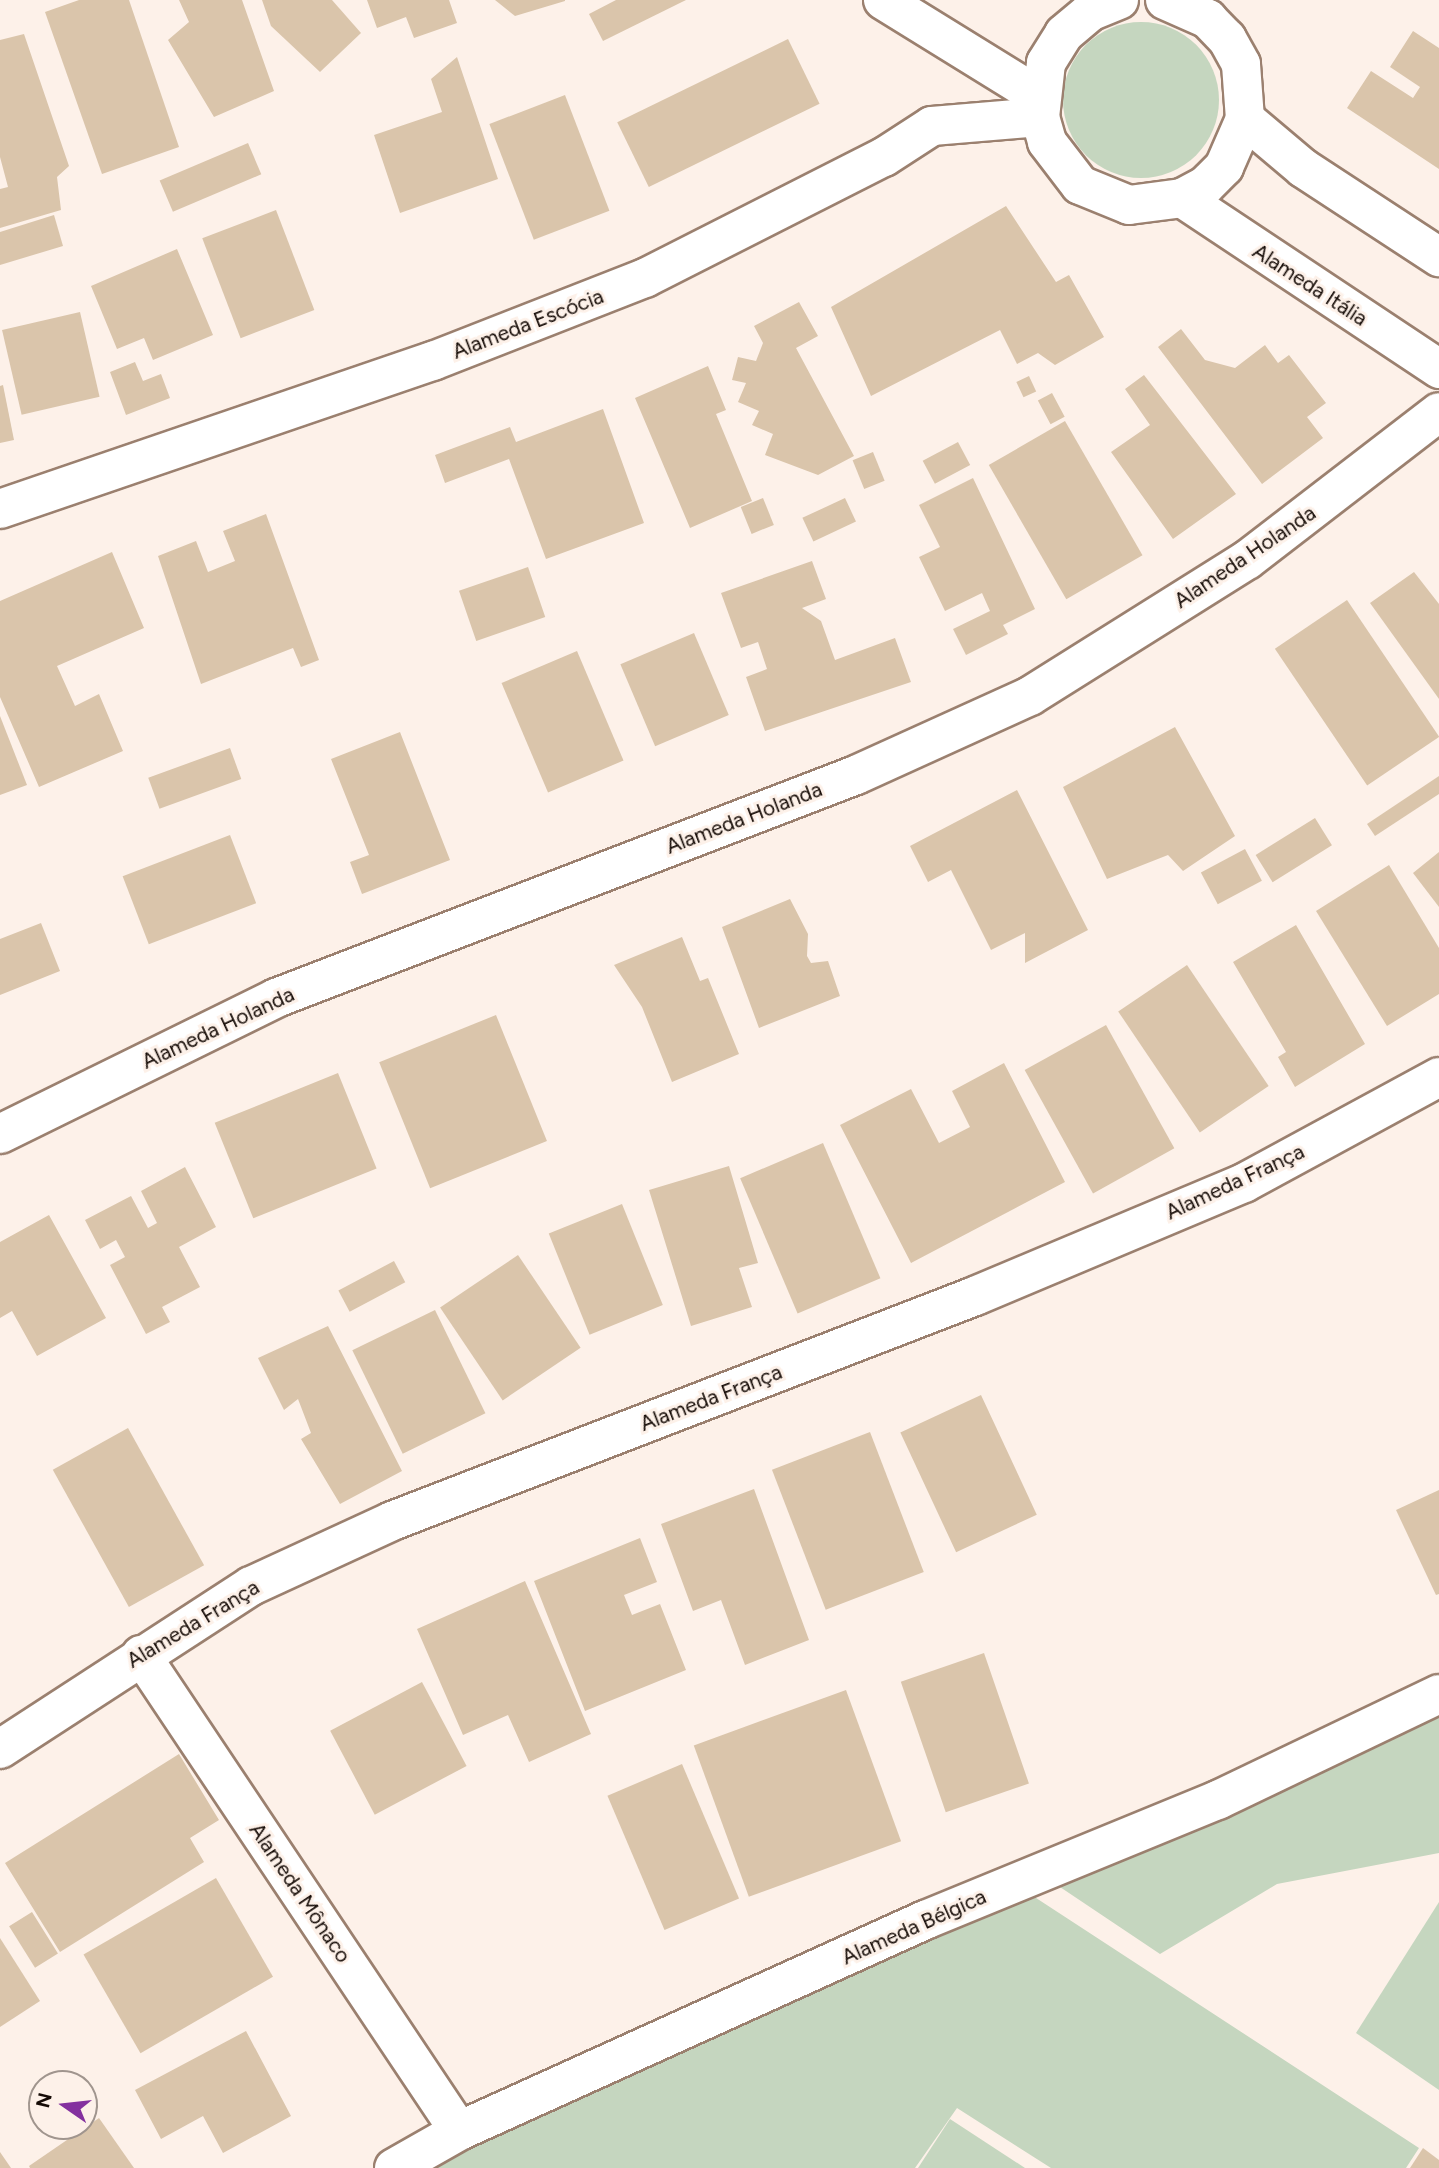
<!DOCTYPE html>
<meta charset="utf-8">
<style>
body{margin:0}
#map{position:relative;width:1439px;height:2168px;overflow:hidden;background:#fdf1e9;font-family:Figtree,sans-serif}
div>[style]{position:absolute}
.green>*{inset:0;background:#c5d6bf}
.round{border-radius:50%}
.building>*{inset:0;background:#dac5ab;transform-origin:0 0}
.roads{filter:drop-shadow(2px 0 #9b806f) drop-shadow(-2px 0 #9b806f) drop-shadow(0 2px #9b806f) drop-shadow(0 -2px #9b806f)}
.minor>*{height:38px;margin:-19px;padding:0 19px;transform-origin:19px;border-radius:19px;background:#fff}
span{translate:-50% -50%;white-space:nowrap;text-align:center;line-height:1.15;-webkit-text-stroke:6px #fdf1e9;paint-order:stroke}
.street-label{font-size:21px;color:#150b06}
.north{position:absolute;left:28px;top:2070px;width:70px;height:70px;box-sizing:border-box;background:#fdf1e9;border:2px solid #a0958e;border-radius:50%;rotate:284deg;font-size:19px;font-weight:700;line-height:28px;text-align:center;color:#150b06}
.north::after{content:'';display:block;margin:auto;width:24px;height:32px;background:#84319f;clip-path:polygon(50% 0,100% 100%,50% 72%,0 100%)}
</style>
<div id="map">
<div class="green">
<i class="round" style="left:1063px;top:22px;width:156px;height:156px"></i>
<i style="clip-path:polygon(1439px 1716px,1439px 1853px,1277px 1884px,1160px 1954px,1060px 1887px)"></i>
<i style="clip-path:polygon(1033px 1896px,1419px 2148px,1406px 2168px,1051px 2168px,957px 2108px,915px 2168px,426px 2168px,562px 2096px,859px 1964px)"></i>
<i style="clip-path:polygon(1439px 1902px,1439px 2090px,1356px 2033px)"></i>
<i style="clip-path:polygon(950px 2119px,1025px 2168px,918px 2168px)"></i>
</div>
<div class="building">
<i style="clip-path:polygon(79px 0,129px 0,179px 147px,102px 174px,45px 12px)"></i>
<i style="clip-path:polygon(179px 0,242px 0,274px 91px,214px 117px,168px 40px,189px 22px)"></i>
<i style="clip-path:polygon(262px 0,332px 0,361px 33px,320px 72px,271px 26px)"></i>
<i style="clip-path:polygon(367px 0,449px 0,457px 23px,414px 38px,406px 17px,377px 28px)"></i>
<i style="clip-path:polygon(495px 0,565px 0,565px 1px,515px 16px)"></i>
<i style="clip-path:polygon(616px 0,686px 0,603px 41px,589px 14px)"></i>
<i style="clip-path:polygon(1413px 31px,1439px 48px,1439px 169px,1347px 108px,1371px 71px,1413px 98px,1420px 87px,1390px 67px)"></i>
<i style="clip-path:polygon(24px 34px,69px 166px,57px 177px,61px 210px,0 228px,0 189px,8px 187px,0 157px,0 40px)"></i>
<i style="left:788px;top:39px;width:72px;height:190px;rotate:64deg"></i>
<i style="clip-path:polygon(457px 57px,498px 179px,400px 213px,374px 135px,442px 112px,431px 79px)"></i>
<i style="left:565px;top:95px;width:124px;height:81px;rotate:69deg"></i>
<i style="left:248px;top:143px;width:34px;height:96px;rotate:67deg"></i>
<i style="clip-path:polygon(1006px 206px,1056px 282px,1069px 275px,1104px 337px,1055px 365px,1038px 353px,1017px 364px,1000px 330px,871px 396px,831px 307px)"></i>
<i style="left:276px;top:210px;width:107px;height:79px;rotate:69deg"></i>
<i style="clip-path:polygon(54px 215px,63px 246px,0 265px,0 232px)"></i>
<i style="clip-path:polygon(177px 249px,213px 335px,153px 360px,144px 338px,117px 349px,91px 286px)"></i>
<i style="clip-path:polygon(799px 302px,818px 336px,796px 348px,854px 456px,818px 475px,765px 455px,773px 434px,752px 425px,759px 411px,738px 402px,746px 383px,732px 380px,738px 357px,756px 361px,763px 343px,754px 326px)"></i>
<i style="left:80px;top:312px;width:87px;height:80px;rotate:77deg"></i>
<i style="clip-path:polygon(1181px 329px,1205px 360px,1235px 368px,1265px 345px,1278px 363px,1289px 355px,1326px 403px,1307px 417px,1323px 438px,1262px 484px,1158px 347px)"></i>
<i style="clip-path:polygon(135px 362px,143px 381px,161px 374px,170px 398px,126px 415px,110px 372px)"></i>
<i style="clip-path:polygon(708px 366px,726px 410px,716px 414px,752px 501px,690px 528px,635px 398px)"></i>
<i style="clip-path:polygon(1144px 375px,1236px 494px,1173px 539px,1111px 452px,1150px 425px,1125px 389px)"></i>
<i style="left:1029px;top:376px;width:17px;height:14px;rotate:65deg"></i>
<i style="clip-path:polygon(3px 385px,14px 440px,0 443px,0 386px)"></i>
<i style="left:1052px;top:393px;width:27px;height:16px;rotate:62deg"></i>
<i style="clip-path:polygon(603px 409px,644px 523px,546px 559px,509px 459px,445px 483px,435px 455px,510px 427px,516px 442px)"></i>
<i style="left:1065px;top:421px;width:155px;height:88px;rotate:60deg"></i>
<i style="left:958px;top:442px;width:26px;height:40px;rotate:62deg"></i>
<i style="left:873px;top:452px;width:31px;height:22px;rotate:68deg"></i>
<i style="clip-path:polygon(973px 478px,1035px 609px,1003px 625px,1008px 634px,966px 655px,953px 629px,990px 611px,982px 593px,945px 611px,919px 557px,940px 547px,919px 505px)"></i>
<i style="left:763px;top:498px;width:29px;height:24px;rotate:68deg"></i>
<i style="left:845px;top:498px;width:26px;height:47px;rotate:65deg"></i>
<i style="clip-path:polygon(266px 514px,319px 660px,301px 667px,293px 648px,201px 684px,158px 556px,196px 541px,208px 572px,235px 561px,223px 531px)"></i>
<i style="clip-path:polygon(112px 552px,144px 628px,57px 666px,75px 706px,99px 694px,123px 751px,39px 787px,0 697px,0 601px)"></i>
<i style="clip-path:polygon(812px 561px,826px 599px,802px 608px,821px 621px,835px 660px,895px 638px,911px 682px,765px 731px,746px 677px,767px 669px,758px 642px,741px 648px,721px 593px)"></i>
<i style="left:528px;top:567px;width:53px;height:73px;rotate:71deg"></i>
<i style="clip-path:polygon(1414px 572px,1439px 604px,1439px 699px,1370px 603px)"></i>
<i style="left:1347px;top:600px;width:165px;height:87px;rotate:56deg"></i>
<i style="left:694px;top:633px;width:89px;height:80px;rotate:67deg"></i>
<i style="left:577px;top:651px;width:119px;height:82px;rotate:67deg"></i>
<i style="clip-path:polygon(0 716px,27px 785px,0 795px)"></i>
<i style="clip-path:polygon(1175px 727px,1235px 836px,1183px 871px,1168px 855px,1107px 879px,1063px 787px)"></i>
<i style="clip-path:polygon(400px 732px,450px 860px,362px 894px,350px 862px,369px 855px,331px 759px)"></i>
<i style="left:230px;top:748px;width:33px;height:87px;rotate:70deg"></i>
<i style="clip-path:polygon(1439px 776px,1439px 794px,1375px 836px,1367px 824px)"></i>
<i style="clip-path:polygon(1017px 790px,1088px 930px,1025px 963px,1025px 933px,991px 950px,951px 870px,928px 882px,910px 846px)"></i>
<i style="left:1315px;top:818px;width:32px;height:70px;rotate:58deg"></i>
<i style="left:230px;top:835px;width:73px;height:115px;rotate:69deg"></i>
<i style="left:1245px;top:849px;width:36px;height:50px;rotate:62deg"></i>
<i style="clip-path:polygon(1439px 852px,1439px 907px,1413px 873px)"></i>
<i style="clip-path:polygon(1389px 865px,1439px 948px,1439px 994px,1387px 1026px,1316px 911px)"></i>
<i style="clip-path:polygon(790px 899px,808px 934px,807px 956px,811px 963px,828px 961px,840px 996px,759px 1028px,722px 927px)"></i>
<i style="clip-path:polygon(41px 923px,60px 971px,0 995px,0 939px)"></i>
<i style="clip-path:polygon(1296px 925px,1365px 1044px,1295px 1087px,1278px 1057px,1286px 1052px,1233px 962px)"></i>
<i style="clip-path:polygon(682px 937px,700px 981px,708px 978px,739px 1054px,672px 1082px,642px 1007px,614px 965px)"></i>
<i style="left:1187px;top:965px;width:146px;height:83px;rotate:56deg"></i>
<i style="left:496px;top:1015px;width:136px;height:126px;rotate:68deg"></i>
<i style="left:1106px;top:1025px;width:141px;height:93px;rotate:61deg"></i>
<i style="clip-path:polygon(1004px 1063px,1065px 1182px,911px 1263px,840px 1125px,911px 1089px,939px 1143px,970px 1127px,952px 1091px)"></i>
<i style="left:338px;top:1073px;width:103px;height:133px;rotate:68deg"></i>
<i style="left:823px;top:1143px;width:147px;height:90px;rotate:67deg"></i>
<i style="clip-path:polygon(729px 1166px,758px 1263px,739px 1268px,752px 1307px,691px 1326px,649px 1190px)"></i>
<i style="clip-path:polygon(185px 1167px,216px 1227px,179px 1247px,200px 1287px,162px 1307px,170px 1322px,146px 1334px,110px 1265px,125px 1257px,116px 1240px,100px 1249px,85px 1220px,131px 1196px,148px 1228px,157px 1223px,141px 1191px)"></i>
<i style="left:622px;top:1204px;width:109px;height:79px;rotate:68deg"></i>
<i style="clip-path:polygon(49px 1215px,106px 1318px,37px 1356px,12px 1311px,0 1318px,0 1242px)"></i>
<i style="left:518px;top:1255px;width:112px;height:94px;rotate:56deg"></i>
<i style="left:394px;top:1261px;width:24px;height:63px;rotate:62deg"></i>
<i style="left:435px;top:1310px;width:115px;height:92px;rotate:64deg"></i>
<i style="clip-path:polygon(328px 1326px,402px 1471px,340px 1504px,301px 1439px,311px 1433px,298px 1399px,284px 1410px,258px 1358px)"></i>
<i style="left:981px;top:1395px;width:132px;height:89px;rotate:65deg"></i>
<i style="left:128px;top:1428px;width:157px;height:86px;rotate:61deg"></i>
<i style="left:870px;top:1432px;width:150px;height:105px;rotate:69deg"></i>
<i style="clip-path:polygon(754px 1489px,809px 1640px,745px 1665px,721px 1600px,693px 1611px,661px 1524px)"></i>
<i style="clip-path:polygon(1439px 1490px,1439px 1594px,1436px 1595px,1396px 1510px)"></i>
<i style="clip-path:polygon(640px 1538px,657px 1582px,624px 1595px,632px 1615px,660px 1604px,686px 1670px,585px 1711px,534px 1581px)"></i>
<i style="clip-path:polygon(525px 1581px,591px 1734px,529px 1762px,508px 1715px,463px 1735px,417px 1629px)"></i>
<i style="left:984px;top:1653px;width:138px;height:88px;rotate:71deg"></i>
<i style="left:422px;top:1682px;width:95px;height:104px;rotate:62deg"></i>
<i style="left:846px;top:1690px;width:161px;height:162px;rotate:70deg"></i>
<i style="clip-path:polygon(179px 1754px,219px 1820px,190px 1838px,204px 1862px,60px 1952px,5px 1863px)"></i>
<i style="left:682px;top:1764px;width:146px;height:81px;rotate:67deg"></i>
<i style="left:216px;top:1878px;width:114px;height:153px;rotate:60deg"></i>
<i style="left:32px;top:1912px;width:49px;height:27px;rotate:58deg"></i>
<i style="clip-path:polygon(0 1938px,40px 2001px,0 2027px)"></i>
<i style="clip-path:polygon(246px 2031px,291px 2116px,223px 2153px,203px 2116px,161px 2139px,135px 2090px)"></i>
<i style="clip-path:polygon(99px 2118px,134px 2168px,30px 2168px,29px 2166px)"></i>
<i style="clip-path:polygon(1423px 2148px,1439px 2160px,1439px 2168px,1410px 2168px)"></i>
<i style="clip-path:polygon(0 2152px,11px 2168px,0 2168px)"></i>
</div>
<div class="roads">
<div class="minor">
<i style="left:883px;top:0;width:185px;rotate:31.7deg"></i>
<i style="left:1119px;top:0;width:31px;rotate:158deg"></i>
<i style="left:1090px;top:12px;width:34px;rotate:140deg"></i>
<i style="left:1064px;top:34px;width:34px;rotate:122deg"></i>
<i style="left:1046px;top:63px;width:54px;rotate:96.3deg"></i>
<i style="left:1040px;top:117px;width:26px;rotate:74deg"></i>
<i style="left:1047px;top:142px;width:54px;rotate:52.5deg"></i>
<i style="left:1080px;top:185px;width:53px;rotate:22.2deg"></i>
<i style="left:1129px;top:205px;width:53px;rotate:-7.5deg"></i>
<i style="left:1182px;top:198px;width:26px;rotate:-28deg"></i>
<i style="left:1205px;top:186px;width:27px;rotate:-45deg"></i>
<i style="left:1224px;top:167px;width:52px;rotate:-66.4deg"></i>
<i style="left:1245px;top:119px;width:55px;rotate:-94.2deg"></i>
<i style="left:1241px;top:64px;width:29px;rotate:-119deg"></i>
<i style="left:1227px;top:39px;width:28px;rotate:-134deg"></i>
<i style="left:1208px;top:19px;width:47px;rotate:-156.2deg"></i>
<i style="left:1245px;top:119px;width:76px;rotate:40.2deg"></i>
<i style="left:1303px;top:168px;width:163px;rotate:33.2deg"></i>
<i style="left:1182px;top:198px;width:309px;rotate:33.6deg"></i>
<i style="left:0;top:509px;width:458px;rotate:-18.9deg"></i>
<i style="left:433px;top:361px;width:228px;rotate:-21.4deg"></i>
<i style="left:645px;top:278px;width:268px;rotate:-26.9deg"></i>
<i style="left:884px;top:157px;width:57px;rotate:-32.9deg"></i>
<i style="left:932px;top:126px;width:108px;rotate:-4.8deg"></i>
<i style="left:0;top:1134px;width:308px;rotate:-26.2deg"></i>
<i style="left:276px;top:998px;width:621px;rotate:-21.03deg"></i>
<i style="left:856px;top:775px;width:191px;rotate:-24.4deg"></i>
<i style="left:1030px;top:696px;width:256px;rotate:-32.1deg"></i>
<i style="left:1247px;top:560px;width:242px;rotate:-37.6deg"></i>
<i style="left:141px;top:1655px;width:572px;rotate:56.25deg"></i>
<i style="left:0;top:1749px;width:299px;rotate:-33deg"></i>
<i style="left:251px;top:1586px;width:155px;rotate:-24.7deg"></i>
<i style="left:392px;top:1521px;width:625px;rotate:-21.1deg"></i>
<i style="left:975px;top:1296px;width:292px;rotate:-22.8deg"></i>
<i style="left:1244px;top:1183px;width:222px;rotate:-28.5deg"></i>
<i style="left:394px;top:2168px;width:75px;rotate:-29.6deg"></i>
<i style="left:459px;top:2131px;width:512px;rotate:-24.36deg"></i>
<i style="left:925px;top:1920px;width:317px;rotate:-22.3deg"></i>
<i style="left:1218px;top:1800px;width:245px;rotate:-25.6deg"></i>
</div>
</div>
<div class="street-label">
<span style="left:1310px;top:285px;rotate:33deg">Alameda Itália</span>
<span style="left:528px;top:324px;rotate:-21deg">Alameda Escócia</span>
<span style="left:1245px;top:557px;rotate:-34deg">Alameda Holanda</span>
<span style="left:744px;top:818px;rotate:-21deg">Alameda Holanda</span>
<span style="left:218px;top:1028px;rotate:-25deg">Alameda Holanda</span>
<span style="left:1235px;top:1182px;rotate:-25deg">Alameda França</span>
<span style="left:711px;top:1398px;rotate:-21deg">Alameda França</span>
<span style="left:193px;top:1624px;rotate:-31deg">Alameda França</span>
<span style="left:300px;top:1893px;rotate:56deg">Alameda Mônaco</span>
<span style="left:914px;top:1927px;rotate:-24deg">Alameda Bélgica</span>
</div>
<div class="north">N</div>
</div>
